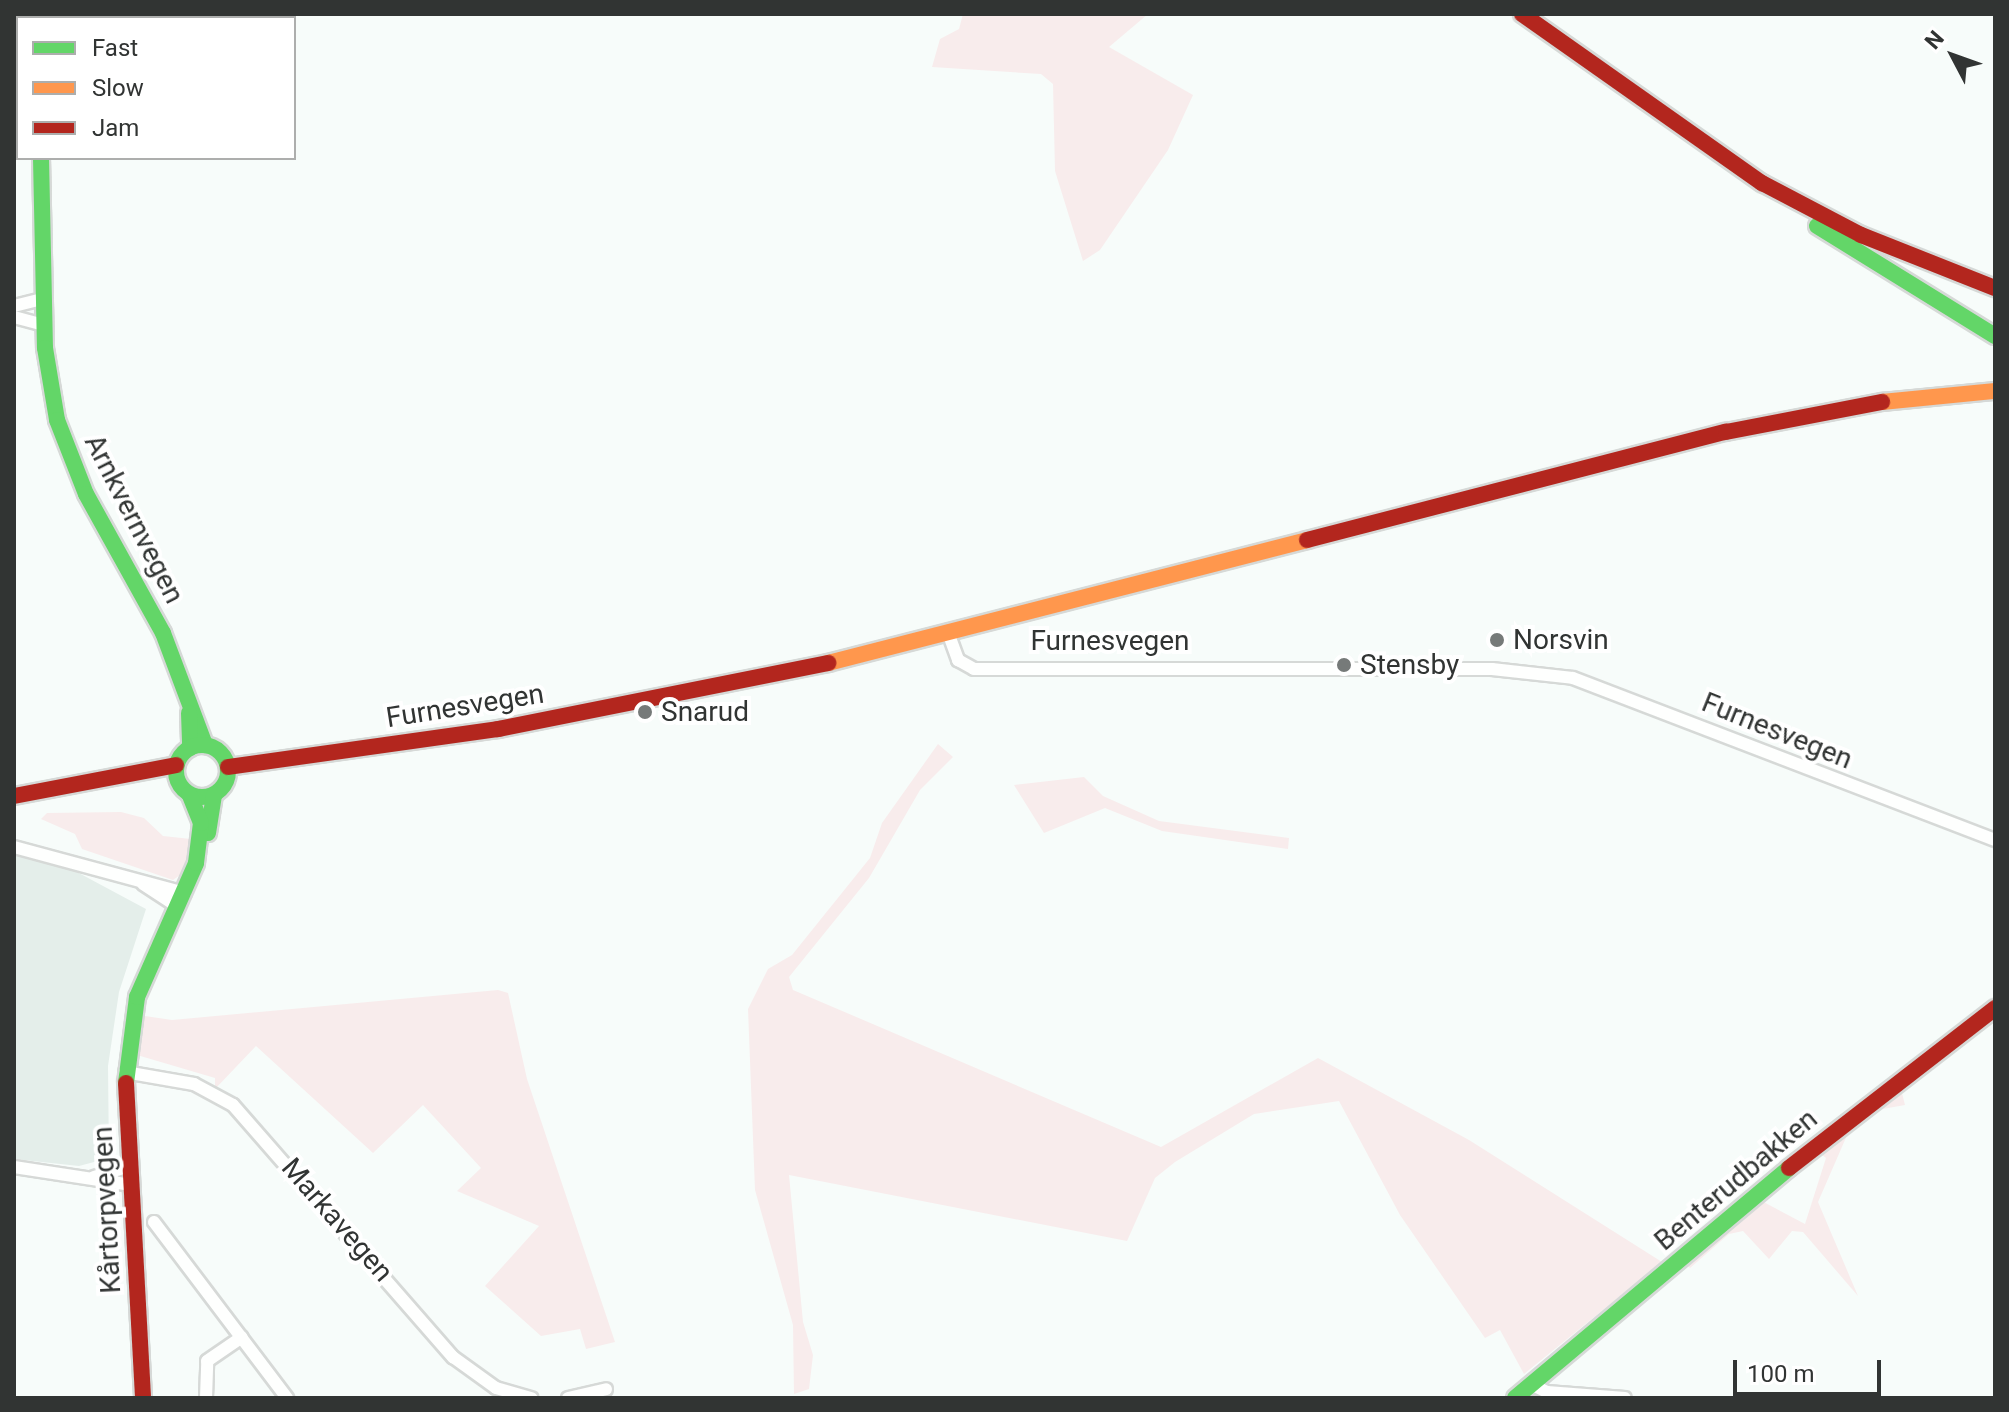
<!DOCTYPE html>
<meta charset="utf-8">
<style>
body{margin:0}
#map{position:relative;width:2009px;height:1412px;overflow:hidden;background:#f7fcfa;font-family:Roboto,sans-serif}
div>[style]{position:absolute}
.built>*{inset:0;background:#e4eeea}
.green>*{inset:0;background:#f8ecec}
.roads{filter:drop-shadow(2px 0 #d6d9d7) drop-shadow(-2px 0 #d6d9d7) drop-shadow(0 2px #d6d9d7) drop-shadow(0 -2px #d6d9d7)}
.street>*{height:12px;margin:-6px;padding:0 6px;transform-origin:6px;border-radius:6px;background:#fefffe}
.fast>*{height:16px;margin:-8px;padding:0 8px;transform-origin:8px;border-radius:8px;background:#63d668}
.fast>.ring{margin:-8px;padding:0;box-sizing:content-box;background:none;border:16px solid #63d668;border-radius:50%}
.slow>*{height:16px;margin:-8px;padding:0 8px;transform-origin:8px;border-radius:8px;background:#ff974d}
.jam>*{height:16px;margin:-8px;padding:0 8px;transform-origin:8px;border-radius:8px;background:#b3261e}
.dots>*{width:22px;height:22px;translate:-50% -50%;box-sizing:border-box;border:4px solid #fff;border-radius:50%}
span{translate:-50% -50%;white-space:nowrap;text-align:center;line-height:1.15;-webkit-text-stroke:8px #fff;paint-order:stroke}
.street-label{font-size:28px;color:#313433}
.poi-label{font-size:28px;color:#313433}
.left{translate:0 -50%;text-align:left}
.frame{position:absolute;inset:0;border:16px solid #313433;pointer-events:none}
.legend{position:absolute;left:16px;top:16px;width:280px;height:144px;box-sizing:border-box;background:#fff;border:2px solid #adaead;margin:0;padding:10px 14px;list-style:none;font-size:24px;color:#313433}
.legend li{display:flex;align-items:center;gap:16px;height:40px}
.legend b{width:40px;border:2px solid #adaead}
.north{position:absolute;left:1913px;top:16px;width:80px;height:80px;-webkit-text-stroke:6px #fff;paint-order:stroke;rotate:311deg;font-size:22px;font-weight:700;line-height:32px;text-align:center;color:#313433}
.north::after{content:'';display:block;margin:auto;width:28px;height:36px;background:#313433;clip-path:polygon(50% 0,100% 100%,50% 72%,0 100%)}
.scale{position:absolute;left:1733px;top:1360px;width:148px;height:36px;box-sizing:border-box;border:4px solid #313433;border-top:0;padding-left:10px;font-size:24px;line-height:28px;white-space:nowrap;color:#313433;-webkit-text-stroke:6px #fff;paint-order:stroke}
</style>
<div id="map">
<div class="built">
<i style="clip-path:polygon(14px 854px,62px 864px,146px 909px,119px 992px,108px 1066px,109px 1158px,79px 1166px,14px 1159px)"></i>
</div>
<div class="green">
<i style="clip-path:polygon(963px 14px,1148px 14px,1109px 47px,1193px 95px,1168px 150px,1100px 250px,1083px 261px,1055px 171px,1053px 84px,1041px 74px,932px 67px,940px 39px,959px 29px)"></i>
<i style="clip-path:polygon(938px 744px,953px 757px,920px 790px,869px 878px,789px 977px,793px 990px,1161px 1147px,1318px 1058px,1469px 1140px,1662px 1262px,1524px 1374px,1500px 1330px,1485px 1338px,1400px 1215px,1339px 1101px,1254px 1114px,1175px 1162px,1155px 1178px,1127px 1241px,789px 1175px,803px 1322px,813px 1355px,809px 1389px,794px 1394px,793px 1325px,755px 1190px,748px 1009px,768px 969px,792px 955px,870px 858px,882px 823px)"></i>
<i style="clip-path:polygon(1084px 777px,1103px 796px,1159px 821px,1289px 838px,1288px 849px,1162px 831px,1105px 808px,1044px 833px,1014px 785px)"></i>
<i style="clip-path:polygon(121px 812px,144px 818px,163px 836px,191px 839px,183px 873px,173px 880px,82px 849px,75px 834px,41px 819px,47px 813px)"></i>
<i style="clip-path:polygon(498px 990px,508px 993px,527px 1079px,615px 1342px,586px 1349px,580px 1329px,541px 1336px,485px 1286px,539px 1226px,457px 1191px,481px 1168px,423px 1105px,373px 1153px,256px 1046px,215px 1089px,215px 1078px,137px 1055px,145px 1016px,172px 1020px)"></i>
<i style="clip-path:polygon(1900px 1085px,1905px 1105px,1877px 1110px,1848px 1133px,1818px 1202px,1858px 1296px,1803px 1232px,1792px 1231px,1769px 1259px,1743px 1231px,1729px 1234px,1690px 1268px,1685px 1263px,1758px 1199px,1805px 1224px,1826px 1158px,1816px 1150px)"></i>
</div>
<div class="roads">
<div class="street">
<i style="left:14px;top:306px;width:30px;rotate:-14deg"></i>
<i style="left:14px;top:317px;width:30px;rotate:15deg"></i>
<i style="left:949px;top:635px;width:27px;rotate:70deg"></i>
<i style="left:958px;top:660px;width:18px;rotate:29deg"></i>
<i style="left:974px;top:669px;width:518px"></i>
<i style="left:1492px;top:669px;width:81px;rotate:6.3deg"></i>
<i style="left:1573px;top:678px;width:452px;rotate:21deg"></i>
<i style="left:14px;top:847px;width:177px;rotate:15.1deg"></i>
<i style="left:143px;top:884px;width:42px;rotate:33.3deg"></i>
<i style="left:125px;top:1072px;width:70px;rotate:9.9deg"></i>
<i style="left:194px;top:1084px;width:44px;rotate:28.3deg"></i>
<i style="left:233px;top:1105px;width:335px;rotate:48.9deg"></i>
<i style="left:453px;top:1357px;width:53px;rotate:35.8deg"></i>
<i style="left:496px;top:1388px;width:37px;rotate:16deg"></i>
<i style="left:14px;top:1167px;width:119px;rotate:8.7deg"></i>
<i style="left:94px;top:1177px;width:39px;rotate:-17deg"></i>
<i style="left:154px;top:1222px;width:221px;rotate:52.9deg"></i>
<i style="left:1531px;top:1384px;width:18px;rotate:27deg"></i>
<i style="left:1547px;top:1392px;width:78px;rotate:4.4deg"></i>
<i style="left:206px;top:1398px;width:37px;rotate:-88deg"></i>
<i style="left:207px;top:1361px;width:42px;rotate:-34.4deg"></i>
<i style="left:568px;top:1398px;width:39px;rotate:-13deg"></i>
</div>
<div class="fast">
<i style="left:40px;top:14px;width:4px;rotate:90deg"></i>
<i style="left:41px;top:158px;width:190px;rotate:88.8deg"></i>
<i style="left:45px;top:348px;width:73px;rotate:80.5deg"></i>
<i style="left:57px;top:420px;width:79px;rotate:68.6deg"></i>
<i style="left:86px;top:494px;width:159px;rotate:61deg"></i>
<i style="left:163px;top:633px;width:120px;rotate:69.4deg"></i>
<i style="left:1817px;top:226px;width:209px;rotate:31.7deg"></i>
<i style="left:189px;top:713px;width:35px;rotate:88deg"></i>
<i class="ring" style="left:176px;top:745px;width:36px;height:36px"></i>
<i style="left:208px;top:833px;width:39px;rotate:-81deg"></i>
<i style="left:126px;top:1083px;width:87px;rotate:-82.7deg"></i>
<i style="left:137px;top:997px;width:146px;rotate:-66.2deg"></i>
<i style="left:196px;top:863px;width:40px;rotate:-82.9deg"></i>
<i style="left:201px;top:823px;width:31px;rotate:-112deg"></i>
<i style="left:1515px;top:1398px;width:358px;rotate:-40deg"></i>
</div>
<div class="slow">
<i style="left:98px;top:18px;width:6px;rotate:-39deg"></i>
<i style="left:14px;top:56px;width:5px;rotate:37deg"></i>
<i style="left:1882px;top:402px;width:114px;rotate:-5.6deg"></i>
<i style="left:828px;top:663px;width:495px;rotate:-14.4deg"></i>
</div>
<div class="jam">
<i style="left:1522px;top:14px;width:294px;rotate:35.2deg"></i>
<i style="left:1762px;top:183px;width:112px;rotate:27.7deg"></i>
<i style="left:1861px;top:235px;width:144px;rotate:21.6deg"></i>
<i style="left:1307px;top:540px;width:433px;rotate:-14.5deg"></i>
<i style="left:1726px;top:432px;width:159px;rotate:-10.9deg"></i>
<i style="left:228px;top:767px;width:273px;rotate:-8deg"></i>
<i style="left:498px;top:729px;width:337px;rotate:-11.3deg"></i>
<i style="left:14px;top:796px;width:165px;rotate:-10.8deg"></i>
<i style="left:126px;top:1083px;width:315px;rotate:86.9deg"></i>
<i style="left:1789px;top:1168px;width:261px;rotate:-37.8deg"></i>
</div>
</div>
<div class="dots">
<i style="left:1497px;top:640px;background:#767a79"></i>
<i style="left:1344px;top:665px;background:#767a79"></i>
<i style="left:645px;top:712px;background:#767a79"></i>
</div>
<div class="street-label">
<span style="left:134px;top:519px;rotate:63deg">Arnkvernvegen</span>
<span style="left:1110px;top:641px">Furnesvegen</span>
<span style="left:465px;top:706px;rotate:-9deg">Furnesvegen</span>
<span style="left:1777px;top:731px;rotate:22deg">Furnesvegen</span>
<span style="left:1736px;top:1180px;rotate:-40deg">Benterudbakken</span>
<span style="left:107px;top:1210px;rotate:-93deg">Kårtorpvegen</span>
<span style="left:337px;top:1220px;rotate:49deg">Markavegen</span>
</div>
<div class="poi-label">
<span class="left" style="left:1513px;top:640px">Norsvin</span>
<span class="left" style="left:1360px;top:665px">Stensby</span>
<span class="left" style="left:661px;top:712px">Snarud</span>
</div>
<div class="frame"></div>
<ul class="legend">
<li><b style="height:10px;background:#63d668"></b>Fast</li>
<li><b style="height:10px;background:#ff974d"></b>Slow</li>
<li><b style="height:10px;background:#b3261e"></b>Jam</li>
</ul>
<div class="north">N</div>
<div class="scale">100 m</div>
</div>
